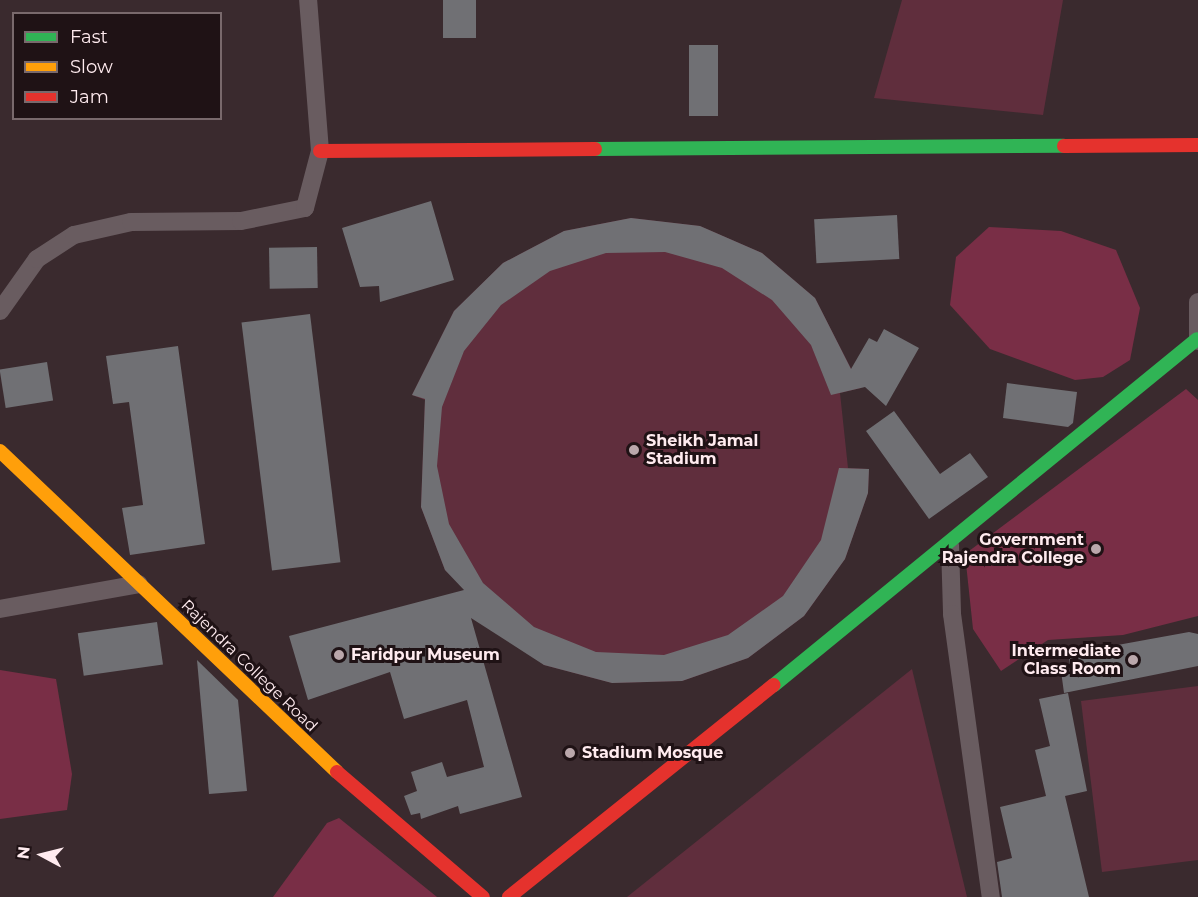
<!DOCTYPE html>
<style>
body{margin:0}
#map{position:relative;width:1198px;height:897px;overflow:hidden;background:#3a2a2e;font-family:Montserrat,sans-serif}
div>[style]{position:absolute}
.green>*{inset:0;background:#602e3d}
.water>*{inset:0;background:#792e46}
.building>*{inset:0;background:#707074;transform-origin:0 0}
.street>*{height:18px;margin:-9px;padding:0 9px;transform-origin:9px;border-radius:9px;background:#695c60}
.fast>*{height:14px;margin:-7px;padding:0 7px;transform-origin:7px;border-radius:7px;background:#30b455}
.slow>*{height:14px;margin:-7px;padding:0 7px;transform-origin:7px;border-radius:7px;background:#ff9f0a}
.jam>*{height:14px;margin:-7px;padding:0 7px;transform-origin:7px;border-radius:7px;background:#e5322d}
.dots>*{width:16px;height:16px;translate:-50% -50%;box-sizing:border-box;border:3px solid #1f1215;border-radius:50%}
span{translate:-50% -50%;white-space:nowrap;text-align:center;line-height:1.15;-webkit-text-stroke:6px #1f1215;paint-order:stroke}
.poi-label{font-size:16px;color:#ffebef;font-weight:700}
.left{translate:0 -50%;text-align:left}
.right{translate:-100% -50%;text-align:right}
.street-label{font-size:16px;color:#ffebef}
.legend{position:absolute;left:12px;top:12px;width:210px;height:108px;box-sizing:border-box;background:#1f1215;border:2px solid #79696c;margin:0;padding:8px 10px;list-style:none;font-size:18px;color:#ffebef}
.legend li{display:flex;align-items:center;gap:12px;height:30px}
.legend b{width:30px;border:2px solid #79696c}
.north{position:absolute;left:12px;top:825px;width:60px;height:60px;-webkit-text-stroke:4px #1f1215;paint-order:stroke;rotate:277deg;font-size:16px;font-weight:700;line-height:24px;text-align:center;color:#ffebef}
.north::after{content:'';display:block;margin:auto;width:21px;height:27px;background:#ffebef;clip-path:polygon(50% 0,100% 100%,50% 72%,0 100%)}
</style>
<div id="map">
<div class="green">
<i style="clip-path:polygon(902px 0,1063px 0,1043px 115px,874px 98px)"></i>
<i style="clip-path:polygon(631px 218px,700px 226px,762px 253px,815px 298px,861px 388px,840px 393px,848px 468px,869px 469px,868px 493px,845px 559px,804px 616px,748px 658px,682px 681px,612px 683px,544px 665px,445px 570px,421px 507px,425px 400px,412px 395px,454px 311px,503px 263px,564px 231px)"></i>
<i style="clip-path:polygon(912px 669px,967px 897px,627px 897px)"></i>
<i style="clip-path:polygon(1198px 686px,1198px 860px,1102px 872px,1081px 701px)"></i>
</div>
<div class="water">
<i style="clip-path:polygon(989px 227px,1061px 231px,1116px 250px,1140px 308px,1130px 360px,1103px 377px,1075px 380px,990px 349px,950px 305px,956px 257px)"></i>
<i style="clip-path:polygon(1186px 389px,1198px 400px,1198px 616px,1123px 635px,1048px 640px,1001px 671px,973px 629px,965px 554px)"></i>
<i style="clip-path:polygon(0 670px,56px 679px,72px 774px,67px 810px,0 819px)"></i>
<i style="clip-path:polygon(339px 818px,437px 897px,273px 897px,327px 823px)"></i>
</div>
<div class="building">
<i style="left:443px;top:0;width:33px;height:38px"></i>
<i style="left:689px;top:45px;width:29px;height:71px"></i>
<i style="clip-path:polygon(431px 201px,454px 280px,380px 302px,379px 286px,360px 287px,342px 228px)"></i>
<i style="left:897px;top:215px;width:44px;height:83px;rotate:87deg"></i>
<i style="clip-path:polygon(631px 218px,700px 226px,762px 253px,815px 298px,851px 369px,869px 338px,877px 342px,884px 329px,919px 348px,886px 406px,865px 387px,831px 395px,811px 345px,772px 300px,722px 268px,665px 252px,606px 253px,550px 271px,501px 305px,464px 351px,442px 407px,437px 466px,449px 524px,483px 583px,534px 627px,596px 652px,664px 655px,728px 635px,783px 596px,821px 540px,839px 468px,869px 469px,868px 493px,845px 559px,804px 616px,748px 658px,682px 681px,612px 683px,544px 665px,471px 618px,522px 797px,460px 814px,458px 806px,421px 819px,420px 813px,411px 815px,404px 796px,417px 791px,411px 772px,442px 762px,447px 777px,484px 767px,467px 700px,404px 719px,390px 672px,308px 700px,289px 636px,464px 590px,445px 570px,421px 507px,425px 399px,412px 395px,454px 311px,503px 263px,564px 231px)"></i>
<i style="left:317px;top:247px;width:41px;height:48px;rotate:89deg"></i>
<i style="left:310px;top:314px;width:250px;height:69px;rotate:83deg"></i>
<i style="clip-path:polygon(178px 346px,205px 544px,130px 555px,122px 508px,143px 505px,129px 402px,113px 404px,106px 356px)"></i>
<i style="left:47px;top:362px;width:39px;height:48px;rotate:81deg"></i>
<i style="clip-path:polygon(1007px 383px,1077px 392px,1073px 423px,1068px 427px,1003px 418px)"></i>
<i style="clip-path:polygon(894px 411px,940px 474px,970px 453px,988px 477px,929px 519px,866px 431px)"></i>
<i style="left:157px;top:622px;width:43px;height:80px;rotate:82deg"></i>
<i style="clip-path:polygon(1189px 632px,1198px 634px,1198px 666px,1064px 693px,1061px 671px,1071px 670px,1068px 654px)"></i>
<i style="clip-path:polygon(197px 660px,238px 700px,247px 791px,209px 794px)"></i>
<i style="clip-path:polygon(1068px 693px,1087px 791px,1065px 796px,1089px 897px,1002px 897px,997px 862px,1012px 858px,1000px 807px,1046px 796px,1035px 750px,1050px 746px,1039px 699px)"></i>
</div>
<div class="street">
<i style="left:1198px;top:302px;width:39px;rotate:90deg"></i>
<i style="left:0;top:311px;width:64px;rotate:-54.6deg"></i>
<i style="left:37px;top:259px;width:44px;rotate:-33deg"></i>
<i style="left:74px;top:235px;width:58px;rotate:-12.8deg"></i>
<i style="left:131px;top:222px;width:110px;rotate:-0.5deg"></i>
<i style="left:241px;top:221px;width:65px;rotate:-11.5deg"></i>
<i style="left:305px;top:208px;width:59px;rotate:-75.3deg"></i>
<i style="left:320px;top:151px;width:151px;rotate:-94.5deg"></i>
<i style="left:950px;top:545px;width:69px;rotate:88.3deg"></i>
<i style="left:952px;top:614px;width:286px;rotate:82.2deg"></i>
<i style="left:0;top:609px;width:141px;rotate:-10.2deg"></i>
</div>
<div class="fast">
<i style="left:595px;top:149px;width:469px;rotate:-0.4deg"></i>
<i style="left:774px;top:685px;width:546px;rotate:-39.28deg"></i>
</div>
<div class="slow">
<i style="left:0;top:451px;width:465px;rotate:43.6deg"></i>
</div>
<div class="jam">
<i style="left:1064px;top:146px;width:134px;rotate:-0.4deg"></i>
<i style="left:320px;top:151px;width:275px;rotate:-0.4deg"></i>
<i style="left:337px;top:772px;width:192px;rotate:40.6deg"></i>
<i style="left:509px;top:897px;width:339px;rotate:-38.7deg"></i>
</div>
<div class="dots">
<i style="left:634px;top:450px;background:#baa7ab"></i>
<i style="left:1096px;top:549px;background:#baa7ab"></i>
<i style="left:339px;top:655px;background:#baa7ab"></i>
<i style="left:1133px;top:660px;background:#baa7ab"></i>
<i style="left:570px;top:753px;background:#baa7ab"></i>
</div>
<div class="poi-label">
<span class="left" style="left:646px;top:450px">Sheikh Jamal<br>Stadium</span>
<span class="right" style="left:1084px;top:549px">Government<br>Rajendra College</span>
<span class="right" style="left:1121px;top:660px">Intermediate<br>Class Room</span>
<span class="left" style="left:351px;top:655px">Faridpur Museum</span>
<span class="left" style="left:582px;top:753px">Stadium Mosque</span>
</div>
<div class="street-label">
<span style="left:249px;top:666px;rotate:44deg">Rajendra College Road</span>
</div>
<ul class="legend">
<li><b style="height:8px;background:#30b455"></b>Fast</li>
<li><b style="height:8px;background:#ff9f0a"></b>Slow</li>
<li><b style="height:8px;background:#e5322d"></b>Jam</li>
</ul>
<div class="north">N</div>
</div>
